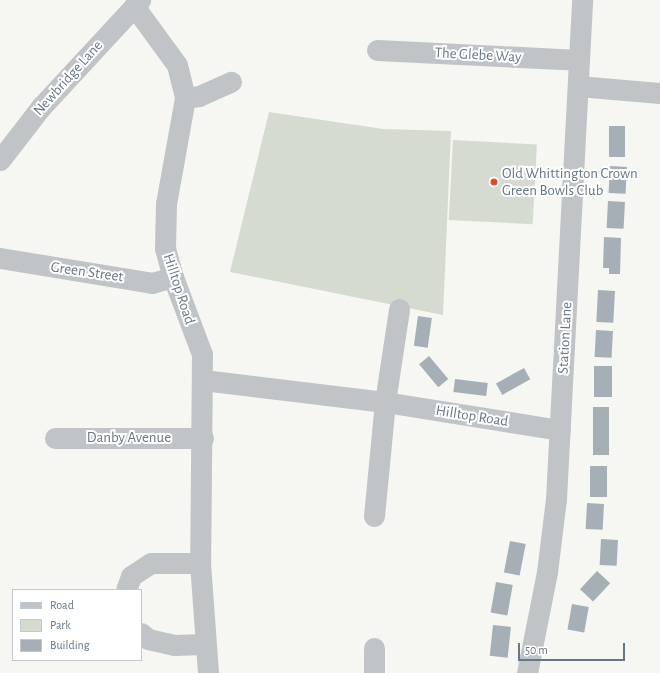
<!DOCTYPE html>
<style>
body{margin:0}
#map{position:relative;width:660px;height:673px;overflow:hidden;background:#f6f6f3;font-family:"Alegreya Sans",sans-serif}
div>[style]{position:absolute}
.green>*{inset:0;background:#d6dbd2;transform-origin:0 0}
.building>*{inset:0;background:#a6afb5;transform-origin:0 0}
.minor>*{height:21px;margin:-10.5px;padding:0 10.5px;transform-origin:10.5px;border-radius:10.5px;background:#c0c4c7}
.dots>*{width:11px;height:11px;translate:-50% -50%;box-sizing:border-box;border:2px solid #fff;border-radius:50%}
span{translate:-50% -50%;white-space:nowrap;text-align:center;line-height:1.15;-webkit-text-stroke:4px #fff;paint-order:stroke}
.street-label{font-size:15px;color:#667784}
.poi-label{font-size:15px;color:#667784}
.left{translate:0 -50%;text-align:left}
.legend{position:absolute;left:12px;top:589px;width:130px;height:72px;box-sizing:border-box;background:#fff;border:1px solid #c2c9ce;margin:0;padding:5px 7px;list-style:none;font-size:12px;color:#667784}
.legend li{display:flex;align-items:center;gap:8px;height:20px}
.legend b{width:20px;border:1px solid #c2c9ce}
.scale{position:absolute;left:518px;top:643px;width:107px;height:18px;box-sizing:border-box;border:2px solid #667784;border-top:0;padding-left:5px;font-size:12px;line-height:14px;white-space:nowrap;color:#667784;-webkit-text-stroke:3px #fff;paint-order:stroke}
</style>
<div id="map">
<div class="green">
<i style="clip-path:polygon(269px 112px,383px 129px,451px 131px,443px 315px,230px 272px)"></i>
<i style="left:453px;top:140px;width:84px;height:80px;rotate:3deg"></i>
</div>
<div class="building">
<i style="left:609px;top:126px;width:16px;height:31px"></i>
<i style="left:610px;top:166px;width:17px;height:27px;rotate:3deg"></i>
<i style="left:608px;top:201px;width:17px;height:27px;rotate:3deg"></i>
<i style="clip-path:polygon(604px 237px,621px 238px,620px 274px,609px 274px,609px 268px,603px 268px)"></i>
<i style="left:598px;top:290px;width:17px;height:32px;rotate:3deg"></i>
<i style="left:418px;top:316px;width:14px;height:30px;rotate:8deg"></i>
<i style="left:596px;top:330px;width:17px;height:27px;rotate:3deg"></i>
<i style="left:429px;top:356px;width:30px;height:13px;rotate:50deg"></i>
<i style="left:594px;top:366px;width:18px;height:31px"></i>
<i style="left:524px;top:368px;width:13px;height:32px;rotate:61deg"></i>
<i style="left:455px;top:379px;width:33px;height:13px;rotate:7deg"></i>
<i style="left:593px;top:407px;width:16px;height:48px"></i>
<i style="left:590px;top:466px;width:17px;height:31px"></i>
<i style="left:587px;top:503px;width:17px;height:26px;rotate:3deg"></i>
<i style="left:601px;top:539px;width:17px;height:26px;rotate:3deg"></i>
<i style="left:510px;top:541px;width:16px;height:32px;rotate:11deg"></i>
<i style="left:597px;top:571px;width:18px;height:25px;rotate:43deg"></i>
<i style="left:496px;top:582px;width:17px;height:31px;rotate:10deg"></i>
<i style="left:572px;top:604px;width:17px;height:26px;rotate:10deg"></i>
<i style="left:493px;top:625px;width:18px;height:31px;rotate:6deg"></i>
</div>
<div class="minor">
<i style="left:134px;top:6px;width:73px;rotate:53.9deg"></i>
<i style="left:177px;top:65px;width:34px;rotate:76deg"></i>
<i style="left:185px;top:98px;width:108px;rotate:100.2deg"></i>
<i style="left:166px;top:204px;width:44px;rotate:91.3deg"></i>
<i style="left:165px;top:248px;width:30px;rotate:75deg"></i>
<i style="left:173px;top:277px;width:82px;rotate:69.4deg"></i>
<i style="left:202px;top:354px;width:209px;rotate:90.5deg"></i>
<i style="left:200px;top:563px;width:110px;rotate:85.8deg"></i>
<i style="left:377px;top:50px;width:202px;rotate:2.8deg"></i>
<i style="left:578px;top:86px;width:82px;rotate:4.9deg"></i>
<i style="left:185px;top:98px;width:14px;rotate:-8deg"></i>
<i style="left:199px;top:96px;width:35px;rotate:-24deg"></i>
<i style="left:0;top:160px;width:67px;rotate:-52.3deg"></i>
<i style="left:41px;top:107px;width:146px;rotate:-47.2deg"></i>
<i style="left:0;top:258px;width:154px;rotate:9.3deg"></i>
<i style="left:152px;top:283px;width:22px;rotate:-16deg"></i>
<i style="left:203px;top:380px;width:183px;rotate:6.9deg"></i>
<i style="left:385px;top:402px;width:177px;rotate:9.1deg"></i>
<i style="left:55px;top:438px;width:148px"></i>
<i style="left:374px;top:516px;width:115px;rotate:-84.5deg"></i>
<i style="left:385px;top:402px;width:94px;rotate:-81.4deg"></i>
<i style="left:126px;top:590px;width:15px;rotate:-70deg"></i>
<i style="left:131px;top:576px;width:24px;rotate:-33deg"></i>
<i style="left:151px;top:563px;width:49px"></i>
<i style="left:141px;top:633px;width:9px;rotate:41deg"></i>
<i style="left:148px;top:639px;width:27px;rotate:13deg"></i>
<i style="left:174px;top:645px;width:30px;rotate:-2deg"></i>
<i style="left:374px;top:673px;width:25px;rotate:-90deg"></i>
<i style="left:527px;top:673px;width:103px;rotate:-78.8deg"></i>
<i style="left:547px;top:572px;width:74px;rotate:-83deg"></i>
<i style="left:556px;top:499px;width:500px;rotate:-87deg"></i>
</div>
<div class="dots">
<i style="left:494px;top:182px;background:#df4e2a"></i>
</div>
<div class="street-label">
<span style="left:478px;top:55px;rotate:3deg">The Glebe Way</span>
<span style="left:68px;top:78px;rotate:-48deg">Newbridge Lane</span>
<span style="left:87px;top:272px;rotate:8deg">Green Street</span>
<span style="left:179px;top:289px;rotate:72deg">Hilltop Road</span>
<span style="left:565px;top:338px;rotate:-87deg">Station Lane</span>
<span style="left:472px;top:416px;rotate:9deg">Hilltop Road</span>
<span style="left:129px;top:438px">Danby Avenue</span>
</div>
<div class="poi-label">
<span class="left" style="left:502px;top:182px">Old Whittington Crown<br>Green Bowls Club</span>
</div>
<ul class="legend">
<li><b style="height:5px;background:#c0c4c7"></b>Road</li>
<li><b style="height:11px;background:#d6dbd2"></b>Park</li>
<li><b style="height:11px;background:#a6afb5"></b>Building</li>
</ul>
<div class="scale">50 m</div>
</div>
